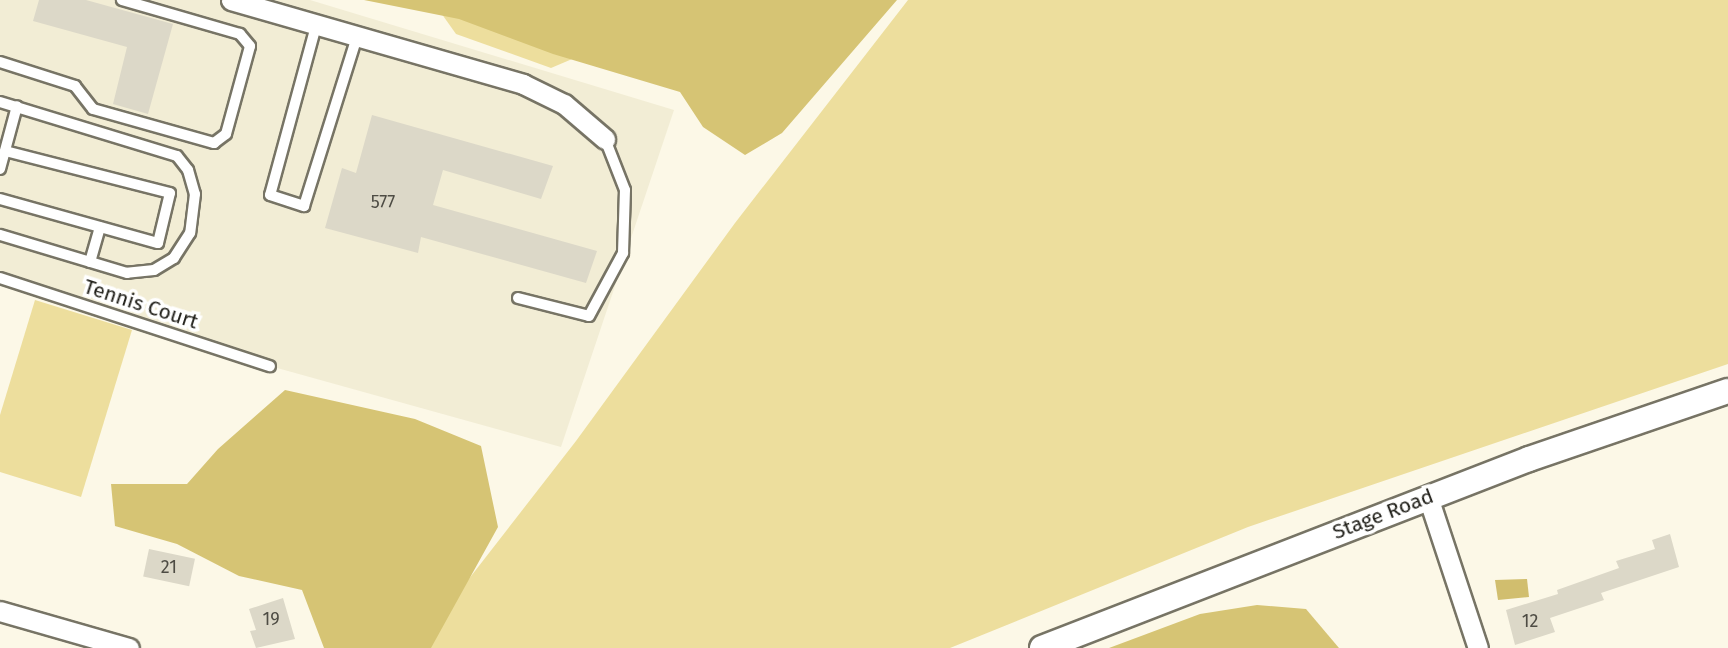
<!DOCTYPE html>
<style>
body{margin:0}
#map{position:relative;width:1728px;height:648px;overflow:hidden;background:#fcf8e7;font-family:"Fira Sans",sans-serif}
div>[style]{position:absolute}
.built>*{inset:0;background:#f2edd5}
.green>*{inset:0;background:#edde9d}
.forest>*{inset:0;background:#d6c474}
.water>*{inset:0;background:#d1be6e}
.building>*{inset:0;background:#dcd8c8;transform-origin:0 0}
.roads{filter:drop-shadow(2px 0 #777465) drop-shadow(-2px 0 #777465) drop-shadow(0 2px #777465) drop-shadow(0 -2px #777465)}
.service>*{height:10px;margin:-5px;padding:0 5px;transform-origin:5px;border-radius:5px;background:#fff}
.minor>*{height:19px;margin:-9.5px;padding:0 9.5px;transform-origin:9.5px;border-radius:9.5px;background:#fff}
.tertiary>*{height:24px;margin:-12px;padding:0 12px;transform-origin:12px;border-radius:12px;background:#fff}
span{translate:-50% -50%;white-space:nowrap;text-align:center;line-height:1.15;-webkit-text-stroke:7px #fff;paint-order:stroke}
.number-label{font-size:18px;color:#4e4c44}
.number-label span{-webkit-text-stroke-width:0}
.street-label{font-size:21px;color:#1f1e18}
</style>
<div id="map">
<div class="built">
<i style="clip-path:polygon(0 0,310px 0,674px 110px,561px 447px,270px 366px,0 275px)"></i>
</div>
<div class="green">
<i style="clip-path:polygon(908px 0,1728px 0,1728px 364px,1248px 527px,950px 648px,419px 648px,419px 643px,576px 441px,735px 223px)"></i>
<i style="clip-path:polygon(434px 3px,598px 48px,551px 68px,456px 34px)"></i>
<i style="clip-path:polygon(35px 300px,132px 330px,81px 497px,0 472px,0 415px)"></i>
</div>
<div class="forest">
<i style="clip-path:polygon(364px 0,897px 0,782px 133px,745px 155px,703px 127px,680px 92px,553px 54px,459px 19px)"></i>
<i style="clip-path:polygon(285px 390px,415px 419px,481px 446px,498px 527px,431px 648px,324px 648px,302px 590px,239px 576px,177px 544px,115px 526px,111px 484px,187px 484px,218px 449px)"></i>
<i style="clip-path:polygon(1257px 605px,1306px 609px,1339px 648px,1109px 648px,1200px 614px)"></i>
</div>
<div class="water">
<i style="clip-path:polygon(1527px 579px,1529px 597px,1498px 600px,1495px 580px)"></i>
</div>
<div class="building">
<i style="clip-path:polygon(39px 0,86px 0,173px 24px,148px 114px,113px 104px,127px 47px,33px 21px)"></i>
<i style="clip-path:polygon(372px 115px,553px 166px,541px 199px,443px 170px,433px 205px,597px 251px,586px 283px,421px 237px,418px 253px,325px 228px,342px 168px,356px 173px)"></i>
<i style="clip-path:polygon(1670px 534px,1679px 567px,1601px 593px,1604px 600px,1550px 618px,1555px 632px,1515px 645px,1506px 610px,1558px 594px,1557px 590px,1619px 568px,1616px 561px,1655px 549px,1652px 540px)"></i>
<i style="left:149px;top:549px;width:47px;height:28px;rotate:12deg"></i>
<i style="clip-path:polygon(283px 598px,295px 639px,256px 648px,250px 631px,256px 630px,249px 609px)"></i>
</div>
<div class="roads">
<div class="service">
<i style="left:316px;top:26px;width:175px;rotate:105.2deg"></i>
<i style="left:270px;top:195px;width:36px;rotate:18deg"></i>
<i style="left:304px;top:206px;width:177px;rotate:-72.6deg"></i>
<i style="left:0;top:62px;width:79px;rotate:17.7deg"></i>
<i style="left:75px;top:86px;width:29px;rotate:52deg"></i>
<i style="left:93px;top:109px;width:126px;rotate:15.7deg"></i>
<i style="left:214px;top:143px;width:15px;rotate:-37deg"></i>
<i style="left:226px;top:134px;width:91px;rotate:-74.7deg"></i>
<i style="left:250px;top:46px;width:16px;rotate:-130deg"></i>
<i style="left:240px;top:34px;width:123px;rotate:-163.9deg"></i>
<i style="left:0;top:102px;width:185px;rotate:17deg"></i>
<i style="left:177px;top:156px;width:18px;rotate:52deg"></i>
<i style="left:188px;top:170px;width:25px;rotate:74deg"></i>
<i style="left:195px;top:194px;width:39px;rotate:97deg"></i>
<i style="left:190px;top:233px;width:30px;rotate:123deg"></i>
<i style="left:174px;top:258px;width:23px;rotate:149deg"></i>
<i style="left:154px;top:270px;width:27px;rotate:174deg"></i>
<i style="left:127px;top:273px;width:133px;rotate:-163.3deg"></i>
<i style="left:0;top:169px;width:65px;rotate:-74.9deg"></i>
<i style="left:0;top:199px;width:164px;rotate:15.6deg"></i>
<i style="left:158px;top:243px;width:51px;rotate:-76.5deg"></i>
<i style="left:170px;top:193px;width:170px;rotate:-165.7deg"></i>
<i style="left:90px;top:262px;width:36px;rotate:-74deg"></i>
<i style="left:0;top:278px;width:284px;rotate:18.1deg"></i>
<i style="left:518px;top:298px;width:73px;rotate:14.2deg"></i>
<i style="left:589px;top:316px;width:72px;rotate:-61.6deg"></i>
<i style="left:623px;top:253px;width:63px;rotate:-88.2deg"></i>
<i style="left:625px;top:190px;width:55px;rotate:-111.4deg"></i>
</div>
<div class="minor">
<i style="left:231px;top:0;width:304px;rotate:16deg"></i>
<i style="left:523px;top:84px;width:46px;rotate:26deg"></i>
<i style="left:564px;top:104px;width:54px;rotate:40.5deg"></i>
<i style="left:1428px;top:497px;width:159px;rotate:71.7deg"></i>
<i style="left:0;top:611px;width:134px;rotate:16deg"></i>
</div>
<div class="tertiary">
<i style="left:1042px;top:648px;width:522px;rotate:-21.21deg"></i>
<i style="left:1529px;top:459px;width:210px;rotate:-18.9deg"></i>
</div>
</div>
<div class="number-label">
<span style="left:383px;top:202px">577</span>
<span style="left:169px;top:567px">21</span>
<span style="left:271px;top:619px">19</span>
<span style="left:1530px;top:621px">12</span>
</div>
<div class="street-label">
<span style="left:141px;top:304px;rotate:18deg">Tennis Court</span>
<span style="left:1383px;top:514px;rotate:-21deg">Stage Road</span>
</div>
</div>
